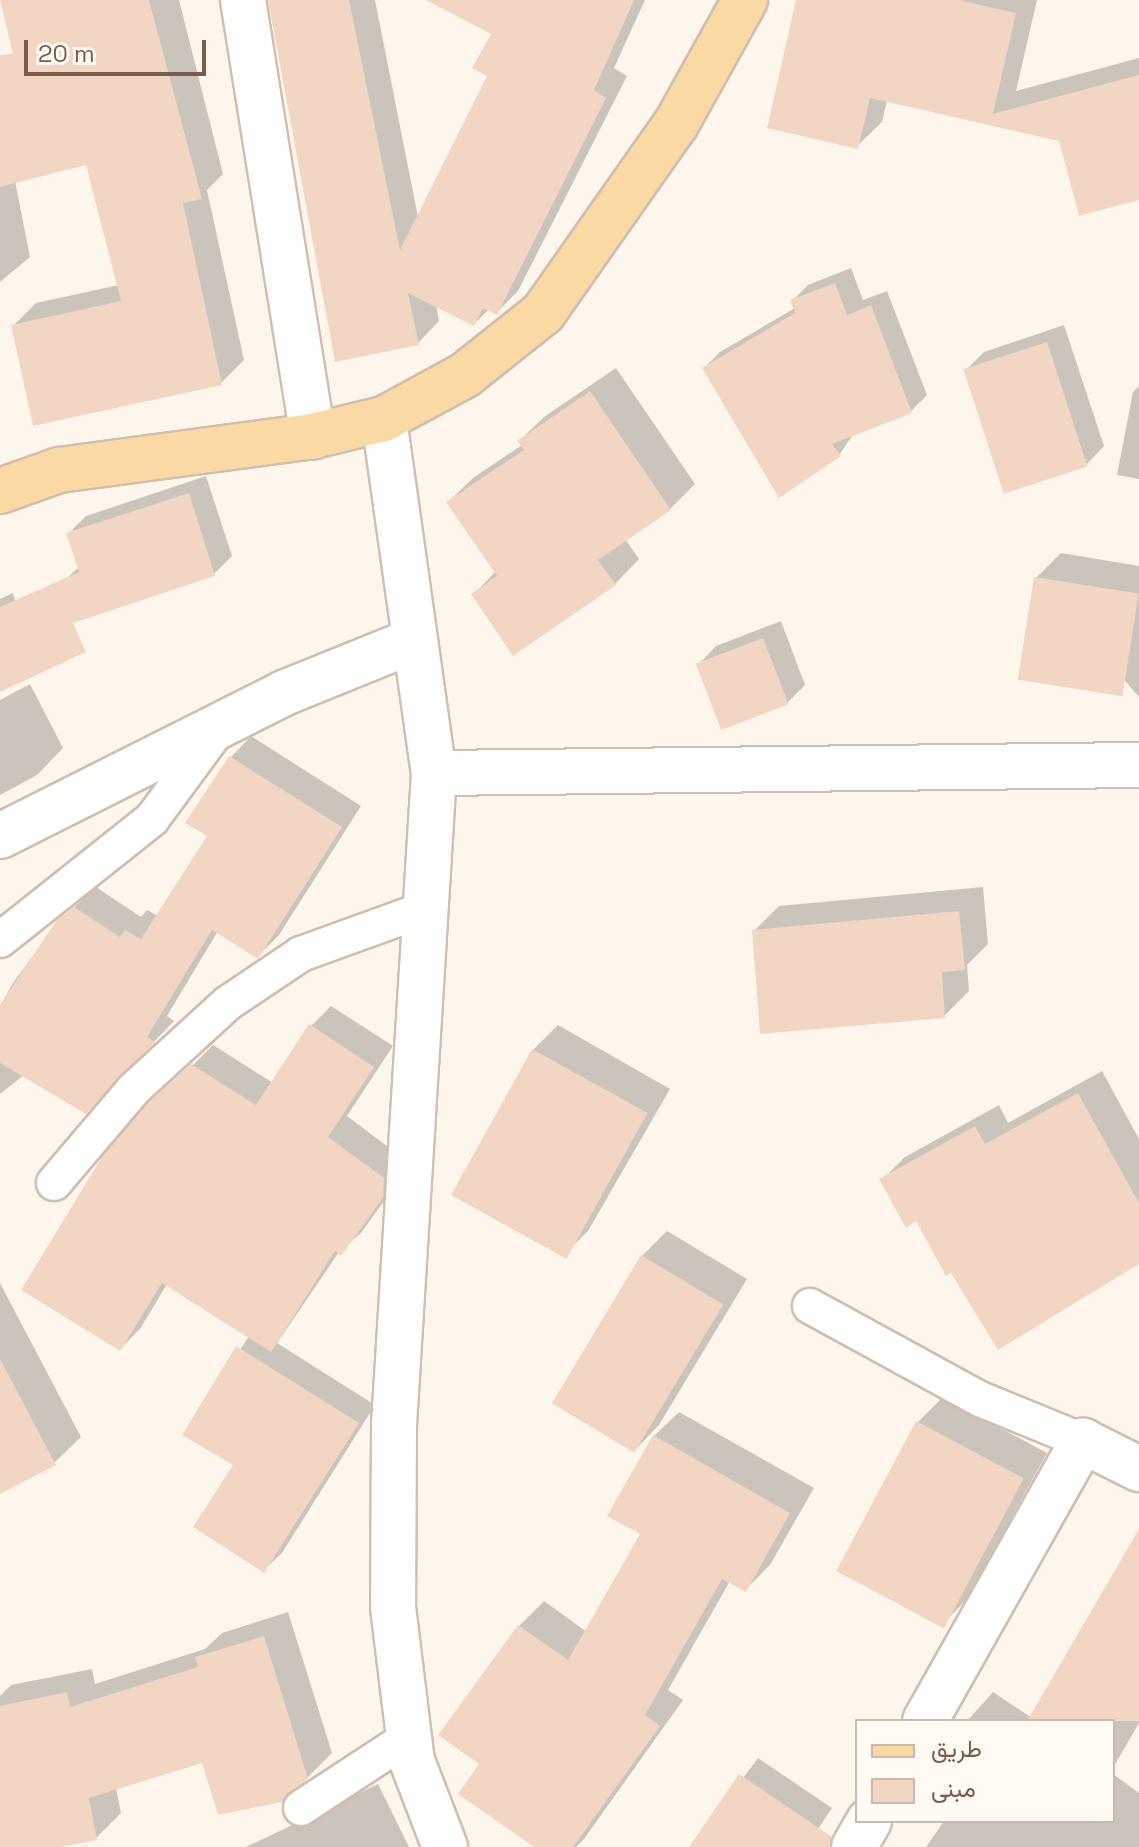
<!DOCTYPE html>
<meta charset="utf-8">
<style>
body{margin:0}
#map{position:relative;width:1139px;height:1847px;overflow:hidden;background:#fdf6ec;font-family:"Space Grotesk",Vazirmatn,sans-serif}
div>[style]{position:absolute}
.shadow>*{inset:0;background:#0003}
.building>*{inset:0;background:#f3d5c3;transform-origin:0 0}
.roads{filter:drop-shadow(2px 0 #d1beb0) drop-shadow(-2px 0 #d1beb0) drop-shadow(0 2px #d1beb0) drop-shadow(0 -2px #d1beb0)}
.lane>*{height:34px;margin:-17px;padding:0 17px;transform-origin:17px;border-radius:17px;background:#fff}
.street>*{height:44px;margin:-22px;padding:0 22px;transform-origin:22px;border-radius:22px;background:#fff}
.primary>*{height:44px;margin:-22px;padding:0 22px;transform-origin:22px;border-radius:22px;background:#fbd9a5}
span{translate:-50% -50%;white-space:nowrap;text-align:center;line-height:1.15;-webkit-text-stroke:6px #fffaf3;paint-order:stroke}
.legend{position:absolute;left:855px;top:1719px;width:260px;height:104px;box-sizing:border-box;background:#fffaf3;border:2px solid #cabbb1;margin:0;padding:10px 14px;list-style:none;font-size:24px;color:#7a5c4d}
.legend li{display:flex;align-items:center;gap:16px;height:40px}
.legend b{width:40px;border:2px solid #cabbb1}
.scale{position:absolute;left:24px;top:40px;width:182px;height:36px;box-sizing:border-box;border:4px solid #7a5c4d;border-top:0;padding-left:10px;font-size:24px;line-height:28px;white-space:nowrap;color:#7a5c4d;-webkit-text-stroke:6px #fffaf3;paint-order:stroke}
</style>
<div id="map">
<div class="shadow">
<i style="clip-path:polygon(1px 0,179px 0,223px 174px,207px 190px,244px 360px,221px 383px,13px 326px,36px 303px,119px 285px,88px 162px,15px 181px,30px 257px,0 282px,0 57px,15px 53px)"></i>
<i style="clip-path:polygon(270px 0,375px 0,418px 217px,490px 75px,494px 33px,465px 0,645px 0,614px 68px,627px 76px,518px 291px,496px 313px,489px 309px,474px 324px,436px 305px,439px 321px,418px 343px)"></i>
<i style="clip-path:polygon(799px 0,1037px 0,1016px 91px,1139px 58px,1139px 198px,1061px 139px,887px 100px,882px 122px,857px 146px)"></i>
<i style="clip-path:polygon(851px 268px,863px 300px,887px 291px,927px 395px,911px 411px,853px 435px,839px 455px,704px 368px,720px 352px,795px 308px,792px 301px,808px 285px)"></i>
<i style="clip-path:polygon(1064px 325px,1104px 446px,1087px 464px,966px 370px,984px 352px)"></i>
<i style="clip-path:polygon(616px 368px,695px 484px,670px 509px,625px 539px,639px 559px,615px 584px,474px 594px,496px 571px,448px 502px,473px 478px,522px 445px,519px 441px,544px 417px)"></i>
<i style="clip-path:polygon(1139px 386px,1139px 479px,1117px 475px,1133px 392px)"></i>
<i style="clip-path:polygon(206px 476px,232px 556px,214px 574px,67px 578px,79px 567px,68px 534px,86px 516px)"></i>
<i style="clip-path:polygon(1061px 553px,1139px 566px,1139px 697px,1036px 578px)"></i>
<i style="clip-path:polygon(13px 593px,33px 665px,0 690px,0 599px)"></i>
<i style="clip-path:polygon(781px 621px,805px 685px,787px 703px,699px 664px,716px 646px)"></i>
<i style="clip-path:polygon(30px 684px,63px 748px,37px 775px,0 795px,0 700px)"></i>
<i style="clip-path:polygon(251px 736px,361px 806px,279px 935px,258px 956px,218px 931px,167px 1016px,174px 1021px,107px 1091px,24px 1075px,0 1094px,0 1006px,13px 983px,57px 923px,96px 887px,141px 917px,147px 910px,158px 916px,209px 836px,231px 757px)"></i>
<i style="clip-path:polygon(983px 887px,988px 944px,967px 965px,969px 991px,944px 1016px,754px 931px,779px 906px)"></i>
<i style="clip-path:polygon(331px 1006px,393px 1046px,347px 1116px,403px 1158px,402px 1176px,361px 1233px,339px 1252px,277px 1343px,375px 1405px,282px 1553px,264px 1570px,236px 1464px,185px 1435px,249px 1336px,167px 1284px,140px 1329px,120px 1349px,192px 1066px,213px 1045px,273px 1083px,311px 1026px)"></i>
<i style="clip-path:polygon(558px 1025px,670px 1089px,588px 1231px,563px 1256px,533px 1050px)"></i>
<i style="clip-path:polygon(1102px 1071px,1139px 1139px,1139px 1262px,917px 1219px,882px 1180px,905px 1157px,999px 1105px,1008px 1123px)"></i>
<i style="clip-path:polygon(667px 1231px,747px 1279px,659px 1425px,635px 1450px,642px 1256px)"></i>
<i style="clip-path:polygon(0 1283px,81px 1437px,54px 1463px,0 1491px)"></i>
<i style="clip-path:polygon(943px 1397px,1047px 1453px,966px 1600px,942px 1625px,838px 1569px,918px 1422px)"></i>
<i style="clip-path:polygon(679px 1412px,814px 1488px,770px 1565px,745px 1590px,730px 1581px,668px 1690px,683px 1700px,584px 1839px,576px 1847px,537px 1847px,482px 1764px,519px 1626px,544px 1601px,587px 1632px,643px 1533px,654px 1436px)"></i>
<i style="clip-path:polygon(1139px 1561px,1139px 1723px,1113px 1768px,1113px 1721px,967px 1721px,993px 1692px,1032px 1718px)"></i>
<i style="clip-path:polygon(288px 1612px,332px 1753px,307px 1778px,203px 1761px,116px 1788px,121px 1813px,96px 1838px,51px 1847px,0 1847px,0 1696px,11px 1685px,92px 1669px,95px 1684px,205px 1649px,222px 1633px)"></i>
<i style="clip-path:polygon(758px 1758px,832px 1808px,806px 1847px,691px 1847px)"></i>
<i style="clip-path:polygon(1113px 1774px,1139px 1793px,1139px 1847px,926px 1847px,944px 1821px,1113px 1821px)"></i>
<i style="clip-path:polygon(378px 1784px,409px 1847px,246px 1847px)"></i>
</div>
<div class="building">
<i style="clip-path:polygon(0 0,149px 0,202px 199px,183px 203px,222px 385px,33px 426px,11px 325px,121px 301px,86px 165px,0 187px,0 55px,13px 54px)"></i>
<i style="clip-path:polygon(268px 0,349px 0,400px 250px,487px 76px,472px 68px,491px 34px,426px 0,634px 0,594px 90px,606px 98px,497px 315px,483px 308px,474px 326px,408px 293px,419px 345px,335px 362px)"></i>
<i style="clip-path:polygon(796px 0,959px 0,1016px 13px,993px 114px,1139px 75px,1139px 200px,1079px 216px,1059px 141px,870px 98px,858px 149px,767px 128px)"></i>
<i style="clip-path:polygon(835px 283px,847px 315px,871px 305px,912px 413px,832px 444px,841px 456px,779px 498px,702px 368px,795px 313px,790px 300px)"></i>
<i style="left:1047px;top:342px;width:131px;height:88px;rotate:72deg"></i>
<i style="clip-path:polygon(590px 391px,671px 510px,598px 560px,616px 585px,513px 656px,471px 594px,497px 576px,446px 502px,524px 450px,517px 441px)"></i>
<i style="clip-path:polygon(189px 493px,215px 576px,73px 623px,86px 652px,0 692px,0 607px,79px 572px,66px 533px)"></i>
<i style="left:1034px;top:577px;width:106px;height:104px;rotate:9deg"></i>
<i style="left:763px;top:638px;width:71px;height:72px;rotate:69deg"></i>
<i style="clip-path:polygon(229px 756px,342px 827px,258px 959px,212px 930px,147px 1037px,155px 1042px,86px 1114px,0 1063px,0 1005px,56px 921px,74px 907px,120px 937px,125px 930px,141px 939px,207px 836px,185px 823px)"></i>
<i style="clip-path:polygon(959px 911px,965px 970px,942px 972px,945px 1018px,760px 1034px,752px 930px)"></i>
<i style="clip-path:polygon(309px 1024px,374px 1067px,328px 1137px,384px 1178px,383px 1198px,341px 1256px,335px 1251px,271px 1352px,162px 1283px,120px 1351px,21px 1290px,102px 1157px,148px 1103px,191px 1064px,256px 1105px)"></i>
<i style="left:532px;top:1049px;width:132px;height:167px;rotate:29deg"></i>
<i style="clip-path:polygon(1078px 1093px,1139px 1203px,1139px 1264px,998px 1350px,951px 1273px,946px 1276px,916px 1221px,906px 1228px,879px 1179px,975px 1126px,985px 1144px)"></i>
<i style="left:641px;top:1255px;width:96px;height:173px;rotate:31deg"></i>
<i style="clip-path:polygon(236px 1346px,359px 1423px,264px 1573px,193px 1527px,233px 1465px,182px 1435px)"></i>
<i style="clip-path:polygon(0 1359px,56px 1465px,0 1494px)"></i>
<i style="left:916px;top:1421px;width:122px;height:170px;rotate:28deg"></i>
<i style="clip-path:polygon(653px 1435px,790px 1513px,746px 1592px,722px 1579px,645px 1715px,660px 1726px,573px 1847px,534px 1847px,458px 1794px,479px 1764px,438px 1735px,518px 1625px,568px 1660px,640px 1534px,607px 1516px)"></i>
<i style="clip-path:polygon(1139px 1529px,1139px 1721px,1027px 1721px)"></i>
<i style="clip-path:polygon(264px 1636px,308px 1779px,282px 1802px,218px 1815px,202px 1763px,89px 1798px,97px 1840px,61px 1847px,0 1847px,0 1706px,67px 1692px,70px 1707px,198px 1667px,195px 1657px)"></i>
<i style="clip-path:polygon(739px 1774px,832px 1837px,829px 1847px,689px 1847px)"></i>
</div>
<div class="roads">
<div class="lane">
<i style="left:0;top:940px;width:194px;rotate:-38.5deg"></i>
<i style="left:152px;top:819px;width:117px;rotate:-53.7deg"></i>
<i style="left:54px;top:1183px;width:123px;rotate:-49.6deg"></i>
<i style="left:134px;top:1089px;width:127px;rotate:-42.5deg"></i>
<i style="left:228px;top:1003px;width:88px;rotate:-33.9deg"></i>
<i style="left:301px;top:954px;width:132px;rotate:-19.9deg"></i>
<i style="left:810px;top:1306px;width:194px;rotate:28.7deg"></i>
<i style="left:980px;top:1399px;width:111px;rotate:22.2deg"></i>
<i style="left:301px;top:1808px;width:129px;rotate:-33.3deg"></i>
</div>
<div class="street">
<i style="left:243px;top:0;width:442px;rotate:80.9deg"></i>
<i style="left:384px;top:419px;width:358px;rotate:82deg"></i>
<i style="left:434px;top:773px;width:653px;rotate:93.51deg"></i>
<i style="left:394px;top:1425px;width:182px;rotate:90.3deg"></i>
<i style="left:393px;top:1607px;width:155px;rotate:83deg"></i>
<i style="left:412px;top:1761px;width:92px;rotate:69deg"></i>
<i style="left:434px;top:773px;width:705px;rotate:-0.65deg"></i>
<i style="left:0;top:836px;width:318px;rotate:-26.7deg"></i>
<i style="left:284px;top:693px;width:141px;rotate:-22deg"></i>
<i style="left:925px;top:1721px;width:322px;rotate:-60.6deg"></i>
<i style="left:1083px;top:1441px;width:63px;rotate:26.6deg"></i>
<i style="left:854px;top:1847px;width:30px;rotate:-60deg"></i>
</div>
<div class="primary">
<i style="left:0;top:491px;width:63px;rotate:-19.6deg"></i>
<i style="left:59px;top:470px;width:256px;rotate:-7.6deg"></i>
<i style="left:313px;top:436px;width:73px;rotate:-13.5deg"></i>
<i style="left:384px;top:419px;width:92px;rotate:-28.5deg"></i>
<i style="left:465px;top:375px;width:100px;rotate:-38.5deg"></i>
<i style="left:543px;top:313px;width:231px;rotate:-54.9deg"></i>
<i style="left:676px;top:124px;width:142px;rotate:-60.9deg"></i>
</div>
</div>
<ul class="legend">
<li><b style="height:10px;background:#fbd9a5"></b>طريق</li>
<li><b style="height:22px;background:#f3d5c3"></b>مبنى</li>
</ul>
<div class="scale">20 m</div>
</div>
